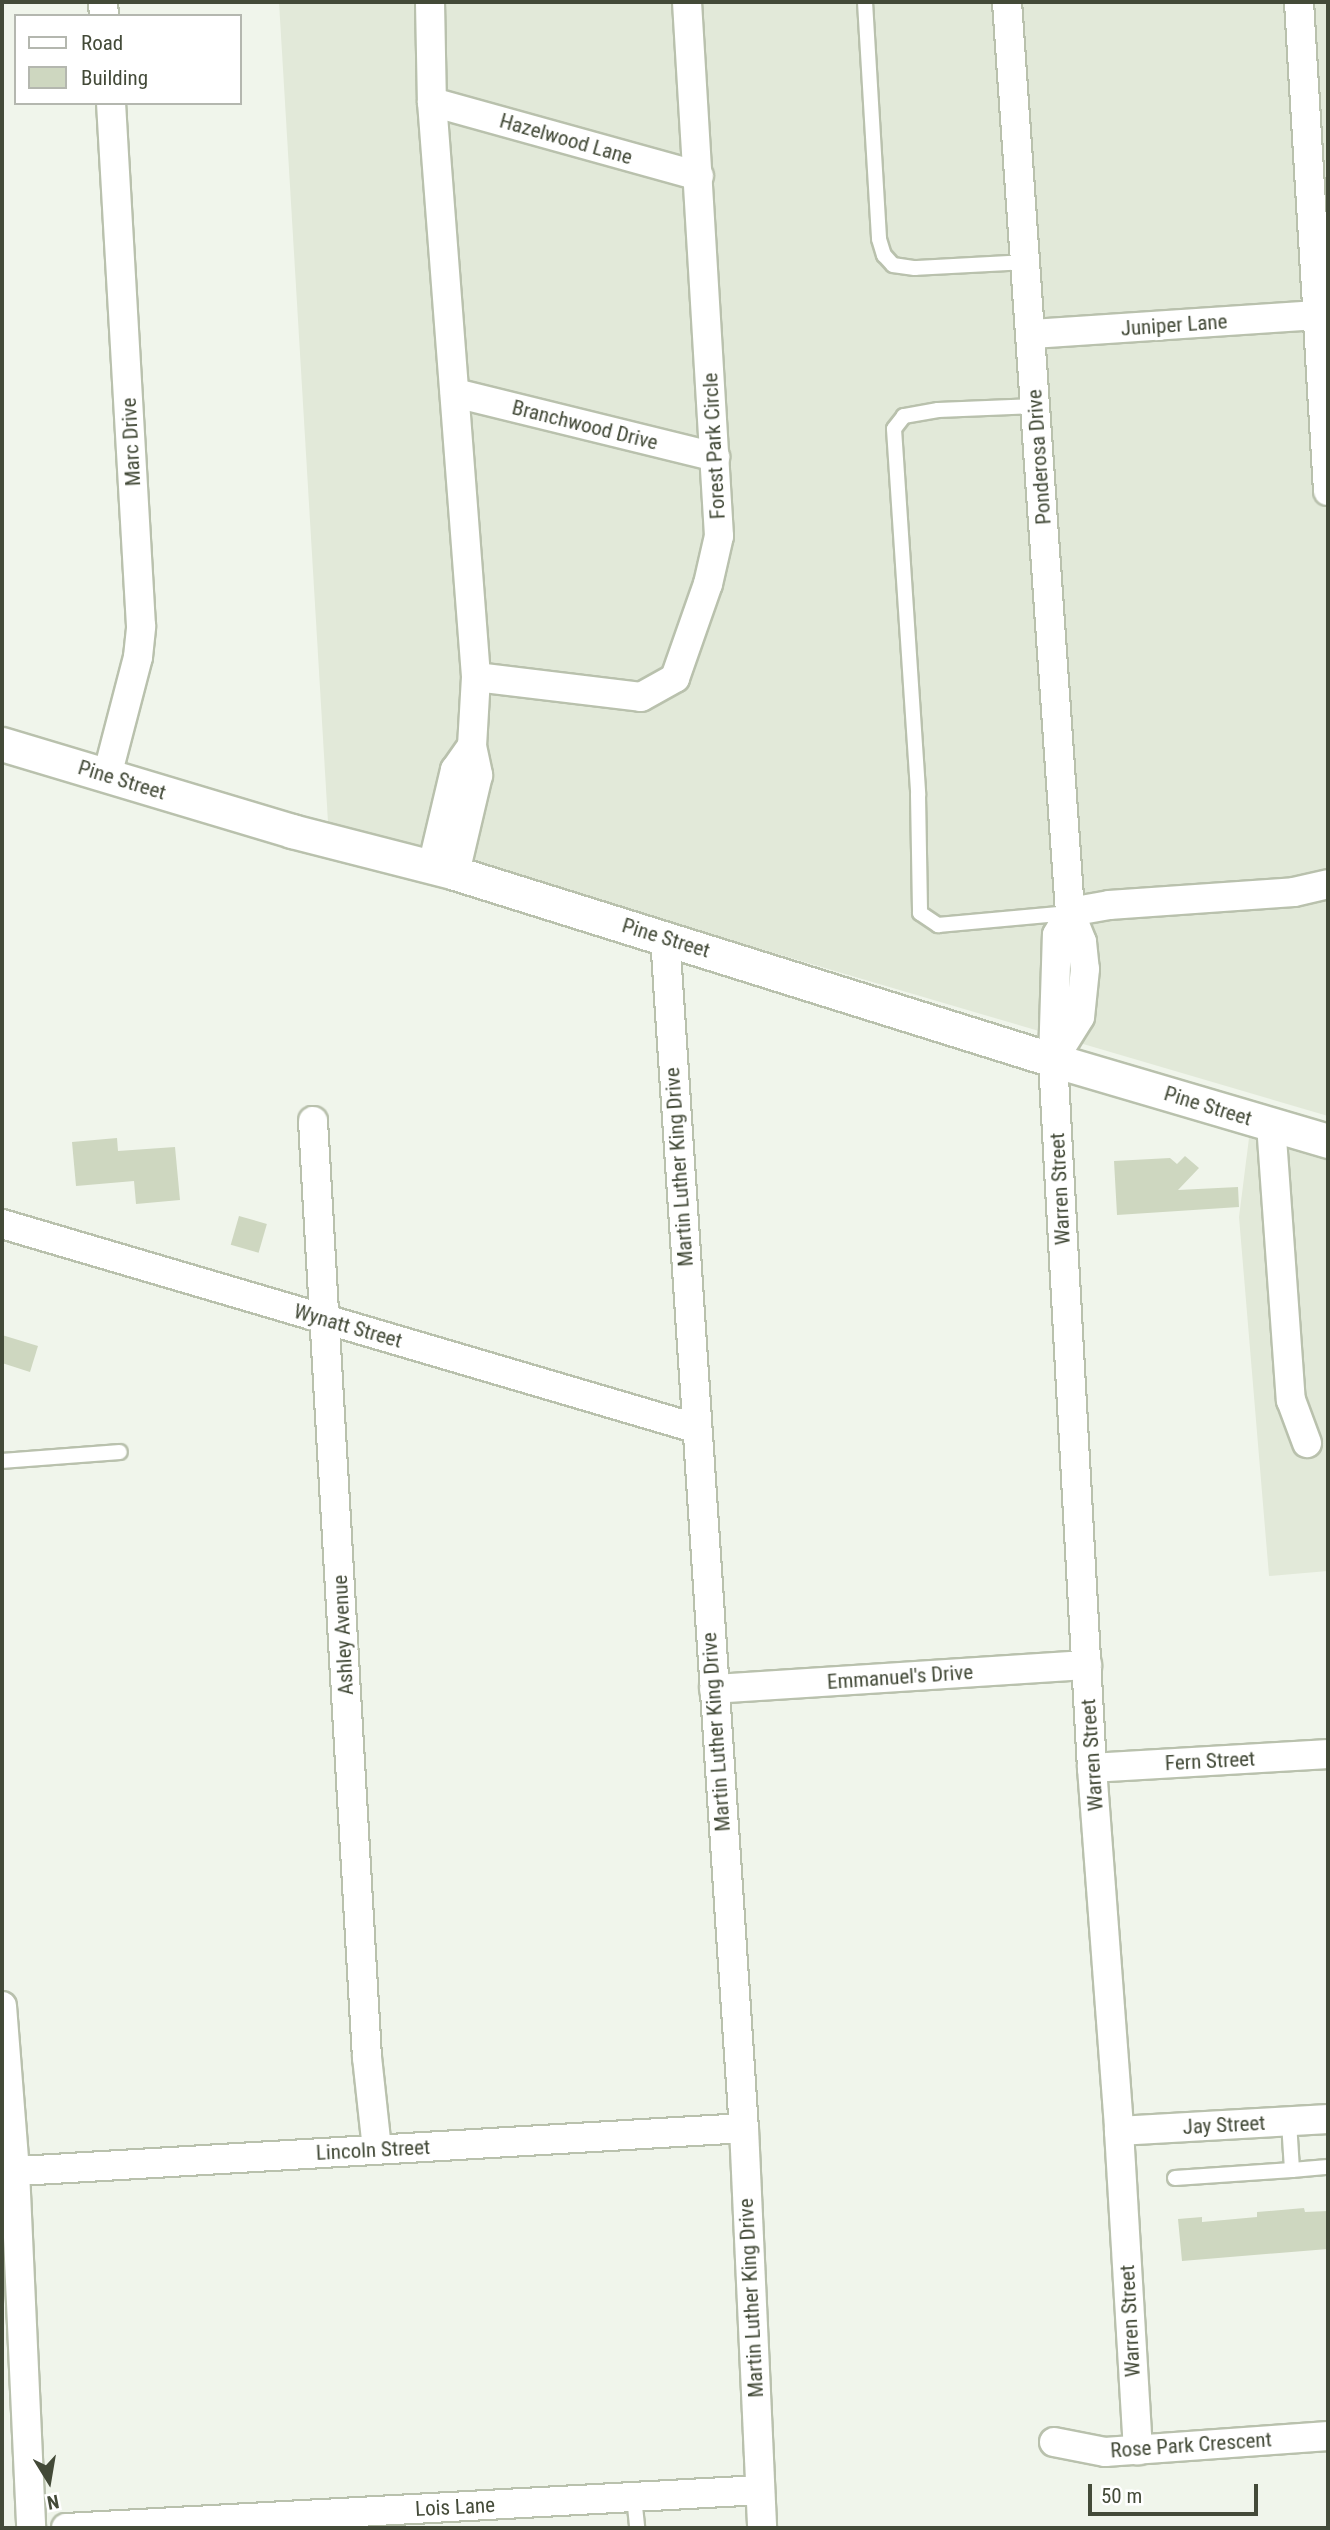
<!DOCTYPE html>
<style>
body{margin:0}
#map{position:relative;width:1330px;height:2530px;overflow:hidden;background:#f0f5eb;font-family:"Roboto Condensed",sans-serif}
div>[style]{position:absolute}
.residential>*{inset:0;background:#e2e9d9}
.building>*{inset:0;background:#ced7c0;transform-origin:0 0}
.roads{filter:drop-shadow(2px 0 #b9c1ad) drop-shadow(-2px 0 #b9c1ad) drop-shadow(0 2px #b9c1ad) drop-shadow(0 -2px #b9c1ad)}
.service>*{height:14px;margin:-7px;padding:0 7px;transform-origin:7px;border-radius:7px;background:#fff}
.minor>*{height:28px;margin:-14px;padding:0 14px;transform-origin:14px;border-radius:14px;background:#fff}
.tertiary>*{height:33px;margin:-16.5px;padding:0 16.5px;transform-origin:16.5px;border-radius:16.5px;background:#fff}
span{translate:-50% -50%;white-space:nowrap;text-align:center;line-height:1.15;-webkit-text-stroke:6px #fff;paint-order:stroke}
.street-label{font-size:21px;color:#434a38}
.frame{position:absolute;inset:0;border:4px solid #434a38;pointer-events:none}
.legend{position:absolute;left:14px;top:14px;width:228px;height:91px;box-sizing:border-box;background:#fff;border:2px solid #b4b7af;margin:0;padding:9px 12px;list-style:none;font-size:21px;color:#434a38}
.legend li{display:flex;align-items:center;gap:14px;height:35px}
.legend b{width:35px;border:2px solid #b4b7af}
.north{position:absolute;left:14px;top:2446px;width:70px;height:70px;-webkit-text-stroke:5px #fff;paint-order:stroke;rotate:169deg;font-size:19px;font-weight:700;line-height:28px;text-align:center;color:#434a38}
.north::after{content:'';display:block;margin:auto;width:24px;height:32px;background:#434a38;clip-path:polygon(50% 0,100% 100%,50% 72%,0 100%)}
.scale{position:absolute;left:1088px;top:2484px;width:170px;height:32px;box-sizing:border-box;border:4px solid #434a38;border-top:0;padding-left:9px;font-size:21px;line-height:24px;white-space:nowrap;color:#434a38;-webkit-text-stroke:5px #fff;paint-order:stroke}
</style>
<div id="map">
<div class="residential">
<i style="clip-path:polygon(279px 2px,1328px 2px,1328px 1116px,328px 822px)"></i>
<i style="clip-path:polygon(1249px 1138px,1328px 1161px,1328px 1571px,1269px 1576px,1239px 1217px)"></i>
</div>
<div class="building">
<i style="clip-path:polygon(117px 1138px,118px 1151px,175px 1147px,180px 1200px,136px 1204px,134px 1181px,76px 1186px,72px 1142px)"></i>
<i style="clip-path:polygon(1185px 1156px,1199px 1168px,1178px 1190px,1238px 1187px,1239px 1207px,1117px 1215px,1114px 1161px,1170px 1158px,1177px 1164px)"></i>
<i style="left:239px;top:1216px;width:29px;height:30px;rotate:16deg"></i>
<i style="clip-path:polygon(2px 1335px,38px 1346px,30px 1372px,2px 1363px)"></i>
<i style="clip-path:polygon(1304px 2208px,1305px 2212px,1328px 2211px,1328px 2249px,1182px 2261px,1178px 2219px,1202px 2217px,1202px 2222px,1257px 2217px,1257px 2212px)"></i>
</div>
<div class="roads">
<div class="service">
<i style="left:865px;top:2px;width:237px;rotate:86.6deg"></i>
<i style="left:879px;top:239px;width:17px;rotate:73deg"></i>
<i style="left:884px;top:255px;width:13px;rotate:48deg"></i>
<i style="left:893px;top:265px;width:22px;rotate:8deg"></i>
<i style="left:915px;top:268px;width:110px;rotate:-3.1deg"></i>
<i style="left:1036px;top:406px;width:98px;rotate:177.7deg"></i>
<i style="left:938px;top:410px;width:35px;rotate:170deg"></i>
<i style="left:904px;top:416px;width:16px;rotate:128deg"></i>
<i style="left:894px;top:429px;width:367px;rotate:86.2deg"></i>
<i style="left:918px;top:795px;width:118px;rotate:89deg"></i>
<i style="left:920px;top:913px;width:22px;rotate:34deg"></i>
<i style="left:938px;top:925px;width:132px;rotate:-5.2deg"></i>
<i style="left:2px;top:1461px;width:118px;rotate:-4.4deg"></i>
<i style="left:1289px;top:2122px;width:48px;rotate:86.4deg"></i>
<i style="left:1292px;top:2170px;width:36px;rotate:-5deg"></i>
<i style="left:1175px;top:2178px;width:117px;rotate:-3.9deg"></i>
<i style="left:634px;top:2497px;width:31px;rotate:84deg"></i>
</div>
<div class="minor">
<i style="left:103px;top:2px;width:14px;rotate:86deg"></i>
<i style="left:430px;top:2px;width:100px;rotate:88.9deg"></i>
<i style="left:432px;top:102px;width:577px;rotate:85.62deg"></i>
<i style="left:476px;top:677px;width:69px;rotate:93.3deg"></i>
<i style="left:472px;top:746px;width:30px;rotate:78deg"></i>
<i style="left:478px;top:775px;width:101px;rotate:103.2deg"></i>
<i style="left:1007px;top:2px;width:912px;rotate:86.04deg"></i>
<i style="left:1070px;top:912px;width:32px;rotate:68deg"></i>
<i style="left:1082px;top:942px;width:27px;rotate:84deg"></i>
<i style="left:1085px;top:969px;width:48px;rotate:95.9deg"></i>
<i style="left:1080px;top:1017px;width:51px;rotate:122.1deg"></i>
<i style="left:1053px;top:1060px;width:125px;rotate:-88.2deg"></i>
<i style="left:1057px;top:935px;width:26px;rotate:-61deg"></i>
<i style="left:1070px;top:912px;width:40px;rotate:-10deg"></i>
<i style="left:1109px;top:905px;width:185px;rotate:-4deg"></i>
<i style="left:1294px;top:892px;width:35px;rotate:-13deg"></i>
<i style="left:1299px;top:2px;width:490px;rotate:86.6deg"></i>
<i style="left:432px;top:102px;width:277px;rotate:15.5deg"></i>
<i style="left:1031px;top:334px;width:288px;rotate:-3.8deg"></i>
<i style="left:455px;top:393px;width:268px;rotate:13.8deg"></i>
<i style="left:476px;top:677px;width:166px;rotate:6.9deg"></i>
<i style="left:641px;top:697px;width:39px;rotate:-29deg"></i>
<i style="left:675px;top:678px;width:100px;rotate:-70.7deg"></i>
<i style="left:708px;top:584px;width:49px;rotate:-77.1deg"></i>
<i style="left:719px;top:536px;width:535px;rotate:-93.43deg"></i>
<i style="left:107px;top:776px;width:123px;rotate:-75.4deg"></i>
<i style="left:138px;top:657px;width:31px;rotate:-84deg"></i>
<i style="left:141px;top:626px;width:524px;rotate:-93.28deg"></i>
<i style="left:432px;top:867px;width:100px;rotate:-76.7deg"></i>
<i style="left:455px;top:770px;width:29px;rotate:-55deg"></i>
<i style="left:665px;top:937px;width:1194px;rotate:86.21deg"></i>
<i style="left:744px;top:2128px;width:400px;rotate:87.4deg"></i>
<i style="left:1053px;top:1060px;width:709px;rotate:86.85deg"></i>
<i style="left:1092px;top:1768px;width:364px;rotate:85.7deg"></i>
<i style="left:1119px;top:2131px;width:320px;rotate:86.6deg"></i>
<i style="left:313px;top:1121px;width:938px;rotate:86.7deg"></i>
<i style="left:367px;top:2057px;width:93px;rotate:83.8deg"></i>
<i style="left:1271px;top:1124px;width:277px;rotate:85.9deg"></i>
<i style="left:1291px;top:1400px;width:46px;rotate:69.6deg"></i>
<i style="left:2px;top:1224px;width:722px;rotate:16.4deg"></i>
<i style="left:714px;top:1689px;width:374px;rotate:-3.7deg"></i>
<i style="left:1092px;top:1768px;width:236px;rotate:-3.4deg"></i>
<i style="left:2px;top:2006px;width:166px;rotate:85.5deg"></i>
<i style="left:15px;top:2171px;width:357px;rotate:87.4deg"></i>
<i style="left:1119px;top:2131px;width:209px;rotate:-3.3deg"></i>
<i style="left:2px;top:2172px;width:743px;rotate:-3.39deg"></i>
<i style="left:1054px;top:2442px;width:52px;rotate:11.1deg"></i>
<i style="left:1105px;top:2452px;width:224px;rotate:-4.1deg"></i>
<i style="left:66px;top:2528px;width:695px;rotate:-3.13deg"></i>
</div>
<div class="tertiary">
<i style="left:2px;top:744px;width:303px;rotate:16.7deg"></i>
<i style="left:292px;top:831px;width:168px;rotate:14.4deg"></i>
<i style="left:455px;top:873px;width:627px;rotate:17.36deg"></i>
<i style="left:1053px;top:1060px;width:287px;rotate:16.4deg"></i>
</div>
</div>
<div class="street-label">
<span style="left:566px;top:139px;rotate:16deg">Hazelwood Lane</span>
<span style="left:1174px;top:325px;rotate:-4deg">Juniper Lane</span>
<span style="left:585px;top:425px;rotate:14deg">Branchwood Drive</span>
<span style="left:131px;top:442px;rotate:-93deg">Marc Drive</span>
<span style="left:714px;top:446px;rotate:-93deg">Forest Park Circle</span>
<span style="left:1039px;top:457px;rotate:-94deg">Ponderosa Drive</span>
<span style="left:122px;top:780px;rotate:17deg">Pine Street</span>
<span style="left:666px;top:938px;rotate:17deg">Pine Street</span>
<span style="left:1208px;top:1106px;rotate:17deg">Pine Street</span>
<span style="left:679px;top:1167px;rotate:-94deg">Martin Luther King Drive</span>
<span style="left:1060px;top:1189px;rotate:-93deg">Warren Street</span>
<span style="left:348px;top:1326px;rotate:16deg">Wynatt Street</span>
<span style="left:343px;top:1635px;rotate:-93deg">Ashley Avenue</span>
<span style="left:900px;top:1677px;rotate:-4deg">Emmanuel's Drive</span>
<span style="left:716px;top:1732px;rotate:-94deg">Martin Luther King Drive</span>
<span style="left:1092px;top:1755px;rotate:-94deg">Warren Street</span>
<span style="left:1210px;top:1761px;rotate:-3deg">Fern Street</span>
<span style="left:1224px;top:2125px;rotate:-3deg">Jay Street</span>
<span style="left:373px;top:2150px;rotate:-3deg">Lincoln Street</span>
<span style="left:751px;top:2298px;rotate:-93deg">Martin Luther King Drive</span>
<span style="left:1130px;top:2321px;rotate:-93deg">Warren Street</span>
<span style="left:1191px;top:2445px;rotate:-4deg">Rose Park Crescent</span>
<span style="left:455px;top:2507px;rotate:-3deg">Lois Lane</span>
</div>
<div class="frame"></div>
<ul class="legend">
<li><b style="height:9px;background:#fff"></b>Road</li>
<li><b style="height:19px;background:#ced7c0"></b>Building</li>
</ul>
<div class="north">N</div>
<div class="scale">50 m</div>
</div>
